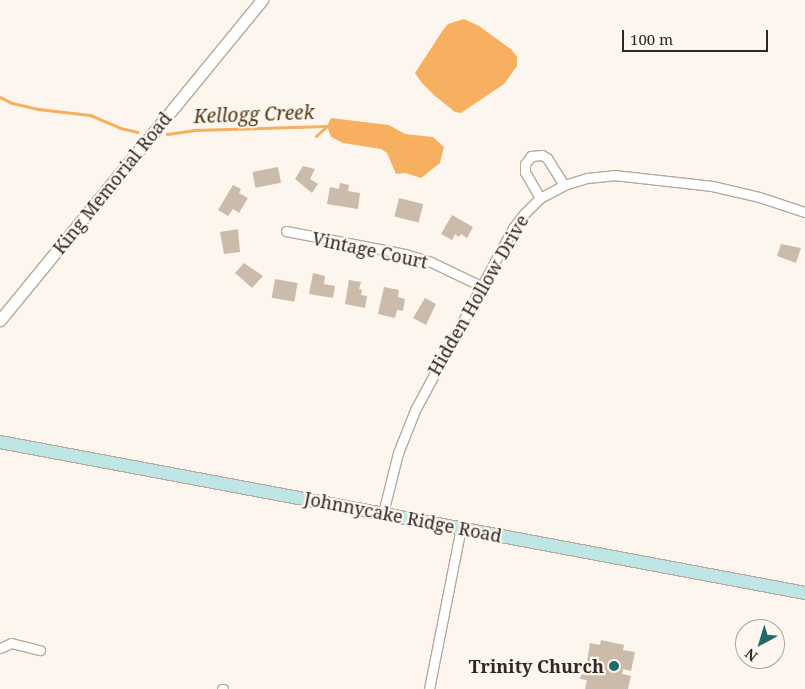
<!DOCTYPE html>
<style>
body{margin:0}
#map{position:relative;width:805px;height:689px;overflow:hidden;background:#fdf6ef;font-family:"Noto Serif",serif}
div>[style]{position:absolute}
.water>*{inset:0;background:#f7b060}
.stream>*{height:3px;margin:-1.5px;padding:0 1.5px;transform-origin:1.5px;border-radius:1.5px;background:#f7b060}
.building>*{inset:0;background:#cbbbaa;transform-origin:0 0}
.roads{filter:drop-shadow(1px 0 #b9a999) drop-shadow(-1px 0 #b9a999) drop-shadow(0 1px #b9a999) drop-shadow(0 -1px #b9a999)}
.minor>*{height:9px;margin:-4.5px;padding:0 4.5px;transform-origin:4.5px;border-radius:4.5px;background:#fff}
.tertiary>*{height:11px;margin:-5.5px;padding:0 5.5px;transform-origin:5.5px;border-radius:5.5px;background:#fff}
.secondary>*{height:12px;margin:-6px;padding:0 6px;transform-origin:6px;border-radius:6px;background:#bfe6e6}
.dots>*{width:14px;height:14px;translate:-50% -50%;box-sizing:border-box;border:2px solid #fdf6ef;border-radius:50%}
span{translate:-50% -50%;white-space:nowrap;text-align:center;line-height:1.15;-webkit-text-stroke:4.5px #fdf6ef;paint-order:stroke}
.street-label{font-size:18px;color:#2f2922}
.poi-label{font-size:18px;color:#2f2922;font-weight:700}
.right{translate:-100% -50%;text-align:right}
.water-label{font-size:19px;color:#513513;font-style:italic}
.north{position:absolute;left:735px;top:619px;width:50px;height:50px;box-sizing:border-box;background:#fdf6ef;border:1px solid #aba49d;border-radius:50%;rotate:219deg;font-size:14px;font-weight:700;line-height:20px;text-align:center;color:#2f2922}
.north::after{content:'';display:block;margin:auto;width:18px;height:22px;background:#1e6b6a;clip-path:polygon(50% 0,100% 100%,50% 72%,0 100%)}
.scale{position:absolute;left:622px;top:30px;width:146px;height:22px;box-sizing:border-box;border:2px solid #2f2922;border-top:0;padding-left:6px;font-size:15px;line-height:18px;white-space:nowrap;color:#2f2922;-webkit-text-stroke:4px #fdf6ef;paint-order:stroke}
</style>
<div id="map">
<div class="water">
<i style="clip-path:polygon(464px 19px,479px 26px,512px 50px,517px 57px,517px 66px,504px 84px,461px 113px,455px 112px,434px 95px,422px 83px,415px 73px,443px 30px,448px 24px)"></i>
<i style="clip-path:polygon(331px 118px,389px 125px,405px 134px,433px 137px,444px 147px,440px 163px,421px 178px,405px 173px,396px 174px,387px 153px,381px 149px,343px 143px,331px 137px,327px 126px)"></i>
</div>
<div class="stream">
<i style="left:0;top:97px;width:13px;rotate:27deg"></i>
<i style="left:12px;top:103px;width:27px;rotate:13deg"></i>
<i style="left:38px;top:109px;width:52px;rotate:6.6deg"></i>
<i style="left:90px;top:115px;width:33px;rotate:23deg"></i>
<i style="left:120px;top:128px;width:18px;rotate:13deg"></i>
<i style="left:167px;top:134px;width:27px;rotate:-8deg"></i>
<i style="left:194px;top:130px;width:133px;rotate:-1.7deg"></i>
<i style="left:327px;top:126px;width:15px;rotate:138deg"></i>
</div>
<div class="building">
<i style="clip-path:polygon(303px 166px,315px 169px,310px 179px,318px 184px,312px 193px,295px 179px)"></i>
<i style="left:278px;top:167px;width:16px;height:26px;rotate:79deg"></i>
<i style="clip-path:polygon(340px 183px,349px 185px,348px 191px,360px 193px,358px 209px,327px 204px,330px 187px,339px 189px)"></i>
<i style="clip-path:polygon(233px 185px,241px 189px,239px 193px,248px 198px,239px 213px,233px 209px,228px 216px,218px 210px)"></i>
<i style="left:399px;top:198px;width:25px;height:19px;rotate:14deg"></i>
<i style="clip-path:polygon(452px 215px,473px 227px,467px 238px,461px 234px,459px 237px,455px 234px,452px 240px,441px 234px)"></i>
<i style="clip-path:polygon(238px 229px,240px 252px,224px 254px,220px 232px)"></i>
<i style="clip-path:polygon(781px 244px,801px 248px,796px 263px,777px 256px)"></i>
<i style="clip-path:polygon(244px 263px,263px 276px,252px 288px,235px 273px)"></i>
<i style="clip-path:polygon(313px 273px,325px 276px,324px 284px,335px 286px,333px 298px,309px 294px)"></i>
<i style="left:275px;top:279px;width:23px;height:19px;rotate:10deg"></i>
<i style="clip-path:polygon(349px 280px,361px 282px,359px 289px,362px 290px,361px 295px,367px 296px,365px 308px,345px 304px)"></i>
<i style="clip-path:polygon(384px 287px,399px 290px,398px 297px,405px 299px,403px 311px,397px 310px,395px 318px,378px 314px)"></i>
<i style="clip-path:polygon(425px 298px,436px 304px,426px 325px,413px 318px)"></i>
<i style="clip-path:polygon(601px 640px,624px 645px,623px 650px,635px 652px,631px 671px,623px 669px,622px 674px,631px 676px,628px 689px,585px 689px,587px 680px,580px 679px,581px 674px,589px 675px,591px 667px,595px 668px,596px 664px,587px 662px,590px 643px,600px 645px)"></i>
</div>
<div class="roads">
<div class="minor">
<i style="left:540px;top:198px;width:30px;rotate:-120deg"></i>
<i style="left:525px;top:172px;width:8px;rotate:-90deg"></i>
<i style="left:525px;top:164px;width:10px;rotate:-53deg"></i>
<i style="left:531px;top:156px;width:11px;rotate:-5deg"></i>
<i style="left:542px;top:155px;width:6px;rotate:31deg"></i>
<i style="left:547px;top:158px;width:32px;rotate:58deg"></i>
<i style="left:286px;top:231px;width:121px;rotate:10.9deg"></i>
<i style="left:405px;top:254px;width:27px;rotate:17deg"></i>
<i style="left:431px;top:262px;width:55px;rotate:25.6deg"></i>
<i style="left:383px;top:513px;width:62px;rotate:-76deg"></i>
<i style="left:398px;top:453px;width:46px;rotate:-68.4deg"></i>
<i style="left:415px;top:410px;width:207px;rotate:-61.7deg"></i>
<i style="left:513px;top:228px;width:18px;rotate:-52deg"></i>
<i style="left:524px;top:214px;width:23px;rotate:-45deg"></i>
<i style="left:540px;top:198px;width:27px;rotate:-28deg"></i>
<i style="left:564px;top:185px;width:24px;rotate:-17deg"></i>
<i style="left:587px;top:178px;width:27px;rotate:-6deg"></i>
<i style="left:614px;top:175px;width:99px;rotate:6.4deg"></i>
<i style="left:712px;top:186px;width:48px;rotate:13.2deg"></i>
<i style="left:759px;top:197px;width:48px;rotate:18.1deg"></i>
<i style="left:0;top:648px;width:12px;rotate:-24deg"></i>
<i style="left:11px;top:643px;width:30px;rotate:14deg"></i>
<i style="left:222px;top:689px;width:1px"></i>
<i style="left:429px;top:689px;width:165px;rotate:-78.8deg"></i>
</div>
<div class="tertiary">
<i style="left:0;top:320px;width:414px;rotate:-50.7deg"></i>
</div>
<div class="secondary">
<i style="left:0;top:442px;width:819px;rotate:10.62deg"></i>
</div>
</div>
<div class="dots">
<i style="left:614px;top:666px;background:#1e6b6a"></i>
</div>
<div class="street-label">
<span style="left:112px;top:183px;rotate:-51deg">King Memorial Road</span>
<span style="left:370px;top:250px;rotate:12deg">Vintage Court</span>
<span style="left:478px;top:295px;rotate:-60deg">Hidden Hollow Drive</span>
<span style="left:403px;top:517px;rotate:11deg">Johnnycake Ridge Road</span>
</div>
<div class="poi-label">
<span class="right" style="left:604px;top:666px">Trinity Church</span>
</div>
<div class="water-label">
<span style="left:254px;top:115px;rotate:-2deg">Kellogg Creek</span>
</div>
<div class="north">N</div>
<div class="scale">100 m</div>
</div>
